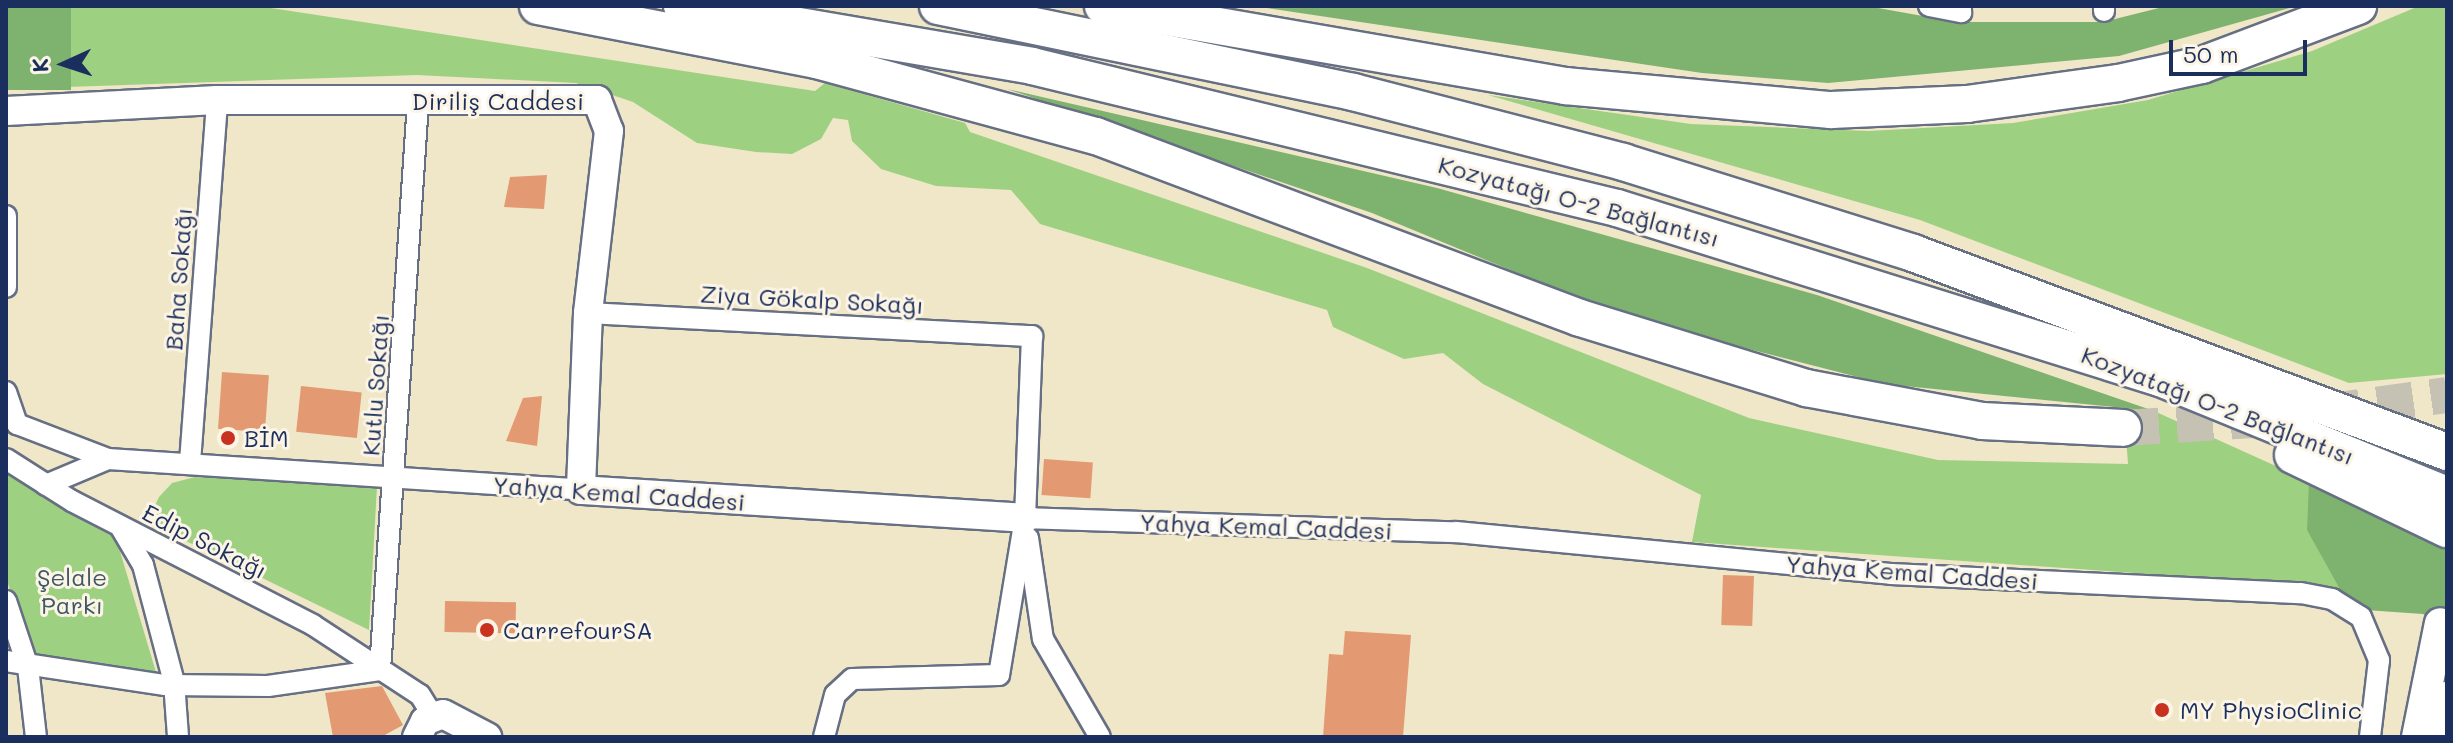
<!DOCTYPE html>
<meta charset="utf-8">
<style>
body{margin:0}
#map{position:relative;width:2453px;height:743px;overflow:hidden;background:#f0e6c8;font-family:Mali,sans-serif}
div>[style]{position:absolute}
.green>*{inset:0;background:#9dd181}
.forest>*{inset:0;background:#7eb36f;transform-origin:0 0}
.building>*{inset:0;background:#e39972;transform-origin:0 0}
.highway-tunnel>*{height:36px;margin-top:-18px;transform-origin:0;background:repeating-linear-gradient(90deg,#c5c1b3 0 36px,transparent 0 54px)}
.roads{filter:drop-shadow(2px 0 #666f83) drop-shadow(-2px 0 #666f83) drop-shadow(0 2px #666f83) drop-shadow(0 -2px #666f83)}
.street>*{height:20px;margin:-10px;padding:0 10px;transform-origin:10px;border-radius:10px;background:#fff}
.secondary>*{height:28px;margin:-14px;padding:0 14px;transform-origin:14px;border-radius:14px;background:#fff}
.primary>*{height:30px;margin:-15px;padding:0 15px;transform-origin:15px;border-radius:15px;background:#fff}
.highway>*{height:36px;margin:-18px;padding:0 18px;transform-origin:18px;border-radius:18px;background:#fff}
.dots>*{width:22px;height:22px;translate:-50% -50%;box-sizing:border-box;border:4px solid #fcf5e5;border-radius:50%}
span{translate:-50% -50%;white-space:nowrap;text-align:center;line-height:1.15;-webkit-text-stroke:6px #fcf5e5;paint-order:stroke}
.street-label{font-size:24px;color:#1b2f5e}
.poi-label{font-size:24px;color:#1b2f5e}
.left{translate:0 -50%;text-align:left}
.park-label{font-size:24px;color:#3c5867}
.frame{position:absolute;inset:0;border:8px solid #1b2f5e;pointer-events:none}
.north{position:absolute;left:24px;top:24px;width:80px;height:80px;-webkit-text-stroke:6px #fcf5e5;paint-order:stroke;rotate:267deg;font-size:22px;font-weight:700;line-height:32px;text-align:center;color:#1b2f5e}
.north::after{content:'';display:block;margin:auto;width:28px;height:36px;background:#1b2f5e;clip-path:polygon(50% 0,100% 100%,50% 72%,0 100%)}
.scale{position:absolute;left:2169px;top:40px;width:138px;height:36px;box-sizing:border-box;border:4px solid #1b2f5e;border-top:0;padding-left:10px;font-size:24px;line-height:28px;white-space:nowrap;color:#1b2f5e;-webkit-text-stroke:6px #fcf5e5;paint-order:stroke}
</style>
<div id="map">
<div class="green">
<i style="clip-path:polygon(71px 6px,258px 6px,815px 91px,825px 83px,965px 123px,970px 132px,1367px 268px,1749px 418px,1938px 460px,2128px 464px,2124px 408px,2154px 411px,2309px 481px,2351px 609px,2307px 607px,2314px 587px,2291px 584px,1692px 542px,1701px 495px,1483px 384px,1443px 353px,1404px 359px,1333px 327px,1327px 310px,1040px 224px,1011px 190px,936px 186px,881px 169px,852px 141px,848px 120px,833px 118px,821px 139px,792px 154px,756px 152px,697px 143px,633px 102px,576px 83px,417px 75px,67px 87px)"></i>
<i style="clip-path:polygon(2419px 6px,2447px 6px,2447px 374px,2349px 383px,1920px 220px,1488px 95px,1691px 124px,1869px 131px,2013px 123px,2148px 100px,2312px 51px)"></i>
<i style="clip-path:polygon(6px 471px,114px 531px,158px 679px,33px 667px,6px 577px)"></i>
<i style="clip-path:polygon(195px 477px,377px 486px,369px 630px,155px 526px,151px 514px,159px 497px,172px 483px)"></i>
</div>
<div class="forest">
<i style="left:6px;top:6px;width:65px;height:84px"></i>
<i style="clip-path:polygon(1254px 6px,1867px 6px,1956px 22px,2103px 22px,2167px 6px,2297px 6px,2119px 56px,1828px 83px,1702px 73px)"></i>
<i style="clip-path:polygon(1007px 89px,1437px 188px,1676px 255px,1817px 295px,2154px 411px,1885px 384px,1690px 334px,1566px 293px,1372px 213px)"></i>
<i style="clip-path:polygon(2309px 481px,2447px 549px,2447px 627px,2423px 614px,2351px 609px,2307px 530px)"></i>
</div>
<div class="building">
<i style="clip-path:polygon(547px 175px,544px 209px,504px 207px,510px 177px)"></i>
<i style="left:222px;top:372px;width:47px;height:57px;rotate:4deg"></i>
<i style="left:301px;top:386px;width:61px;height:46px;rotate:6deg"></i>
<i style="clip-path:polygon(542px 396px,537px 446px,506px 441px,523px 398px)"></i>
<i style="left:1044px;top:459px;width:49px;height:36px;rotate:4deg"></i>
<i style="left:1723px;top:575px;width:31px;height:50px;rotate:2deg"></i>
<i style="left:445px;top:601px;width:71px;height:31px;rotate:1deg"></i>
<i style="clip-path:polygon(1345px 631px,1411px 635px,1403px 737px,1323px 737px,1329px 654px,1343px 655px)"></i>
<i style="clip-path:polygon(382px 686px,403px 725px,381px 737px,333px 737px,325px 693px)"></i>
</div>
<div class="highway-tunnel">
<i style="left:2324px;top:412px;width:124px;rotate:-7.9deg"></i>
<i style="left:2123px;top:428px;width:146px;rotate:-3.5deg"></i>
</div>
<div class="roads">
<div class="street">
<i style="left:1929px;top:6px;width:33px;rotate:11deg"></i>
<i style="left:1961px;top:12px;width:6px;rotate:-90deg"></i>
<i style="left:2104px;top:11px;width:5px;rotate:-90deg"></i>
<i style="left:6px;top:216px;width:71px;rotate:90deg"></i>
<i style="left:588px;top:313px;width:445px;rotate:3deg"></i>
<i style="left:1032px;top:336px;width:182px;rotate:92.2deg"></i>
<i style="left:1025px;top:518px;width:159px;rotate:99.4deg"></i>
<i style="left:999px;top:675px;width:147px;rotate:178.4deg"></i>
<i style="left:852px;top:679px;width:23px;rotate:137deg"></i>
<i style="left:835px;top:695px;width:43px;rotate:104.7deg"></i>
<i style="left:6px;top:392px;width:34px;rotate:71deg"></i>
<i style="left:17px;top:424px;width:97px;rotate:21deg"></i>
<i style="left:6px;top:459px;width:78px;rotate:32.5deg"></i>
<i style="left:72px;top:501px;width:271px;rotate:27.2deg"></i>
<i style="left:313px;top:625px;width:128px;rotate:33.2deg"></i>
<i style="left:420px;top:695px;width:25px;rotate:58deg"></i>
<i style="left:190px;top:462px;width:363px;rotate:-85.7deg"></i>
<i style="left:46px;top:485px;width:67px;rotate:-22.8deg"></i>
<i style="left:108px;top:459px;width:474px;rotate:3.7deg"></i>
<i style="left:1025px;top:518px;width:431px;rotate:1.9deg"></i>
<i style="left:1456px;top:532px;width:437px;rotate:5.5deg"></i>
<i style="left:1891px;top:574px;width:410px;rotate:2.7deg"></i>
<i style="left:2301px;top:593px;width:32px;rotate:11deg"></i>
<i style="left:2332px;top:599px;width:34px;rotate:32deg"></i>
<i style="left:2361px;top:617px;width:47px;rotate:67.3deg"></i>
<i style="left:2379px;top:660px;width:78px;rotate:96.7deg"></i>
<i style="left:121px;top:528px;width:43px;rotate:59.3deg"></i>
<i style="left:143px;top:565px;width:121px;rotate:75.2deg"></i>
<i style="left:174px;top:682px;width:55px;rotate:85.8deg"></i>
<i style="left:1028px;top:538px;width:102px;rotate:81.6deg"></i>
<i style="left:1043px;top:639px;width:113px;rotate:59.8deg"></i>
<i style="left:6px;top:601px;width:70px;rotate:71.6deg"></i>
<i style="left:28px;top:667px;width:70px;rotate:83.5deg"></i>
<i style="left:6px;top:661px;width:161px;rotate:8.6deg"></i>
<i style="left:165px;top:685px;width:103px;rotate:0.6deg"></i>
<i style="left:268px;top:686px;width:113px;rotate:-8.1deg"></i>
<i style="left:380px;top:670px;width:569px;rotate:-86.17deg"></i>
</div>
<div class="secondary">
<i style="left:6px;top:111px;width:211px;rotate:-3deg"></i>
<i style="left:217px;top:100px;width:380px"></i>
<i style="left:597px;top:100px;width:33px;rotate:69deg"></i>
<i style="left:609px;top:131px;width:183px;rotate:96.6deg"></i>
<i style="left:588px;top:313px;width:177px;rotate:92.3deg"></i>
<i style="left:581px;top:490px;width:445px;rotate:3.6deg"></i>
<i style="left:417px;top:737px;width:18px;rotate:-63deg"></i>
<i style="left:425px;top:721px;width:19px;rotate:-21deg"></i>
<i style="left:443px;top:714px;width:50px;rotate:27.6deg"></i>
</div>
<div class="primary">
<i style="left:2417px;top:737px;width:116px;rotate:-78.6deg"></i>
<i style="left:2439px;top:737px;width:41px;rotate:-78.7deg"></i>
</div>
<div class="highway">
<i style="left:538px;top:6px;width:283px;rotate:11deg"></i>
<i style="left:816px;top:60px;width:290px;rotate:15.2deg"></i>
<i style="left:1096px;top:136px;width:517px;rotate:20.61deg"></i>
<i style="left:1580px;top:318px;width:237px;rotate:17.2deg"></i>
<i style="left:1806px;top:388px;width:179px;rotate:10.6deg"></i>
<i style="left:1982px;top:421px;width:141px;rotate:2.8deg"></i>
<i style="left:682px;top:6px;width:355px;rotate:9.7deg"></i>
<i style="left:1032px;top:66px;width:602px;rotate:13.64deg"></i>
<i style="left:1617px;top:208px;width:569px;rotate:17.38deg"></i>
<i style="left:2160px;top:378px;width:310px;rotate:22.2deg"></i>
<i style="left:938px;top:6px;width:424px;rotate:11.7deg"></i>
<i style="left:1353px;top:92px;width:279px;rotate:14.5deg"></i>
<i style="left:1623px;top:162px;width:304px;rotate:17.4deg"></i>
<i style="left:1913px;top:253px;width:570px;rotate:20.44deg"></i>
<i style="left:1103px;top:6px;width:469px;rotate:9.8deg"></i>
<i style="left:1565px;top:86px;width:267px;rotate:5.2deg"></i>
<i style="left:1831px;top:110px;width:136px;rotate:-2.5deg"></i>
<i style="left:1967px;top:104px;width:152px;rotate:-7.9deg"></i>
<i style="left:2118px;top:83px;width:86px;rotate:-12.1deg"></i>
<i style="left:2202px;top:65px;width:167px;rotate:-20.7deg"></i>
<i style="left:2293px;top:455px;width:171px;rotate:25.7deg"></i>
</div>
</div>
<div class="dots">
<i style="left:228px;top:438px;background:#c8321e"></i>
<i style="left:487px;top:630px;background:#c8321e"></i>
<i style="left:2162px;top:710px;background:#c8321e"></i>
</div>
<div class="street-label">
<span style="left:498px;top:101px">Diriliş Caddesi</span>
<span style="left:1579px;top:201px;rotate:15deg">Kozyatağı O-2 Bağlantısı</span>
<span style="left:178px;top:279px;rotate:-86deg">Baha Sokağı</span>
<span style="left:812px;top:299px;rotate:3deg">Ziya Gökalp Sokağı</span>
<span style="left:375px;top:385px;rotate:-86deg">Kutlu Sokağı</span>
<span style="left:2218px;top:405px;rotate:21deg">Kozyatağı O-2 Bağlantısı</span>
<span style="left:619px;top:493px;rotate:4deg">Yahya Kemal Caddesi</span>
<span style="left:1266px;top:526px;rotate:2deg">Yahya Kemal Caddesi</span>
<span style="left:205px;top:541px;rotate:27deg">Edip Sokağı</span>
<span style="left:1912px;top:572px;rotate:4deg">Yahya Kemal Caddesi</span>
</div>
<div class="poi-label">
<span class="left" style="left:244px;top:438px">BİM</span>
<span class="left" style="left:503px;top:630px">CarrefourSA</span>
<span class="left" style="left:2180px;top:710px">MY PhysioClinic</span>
</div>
<div class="park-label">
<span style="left:72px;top:591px">Şelale<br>Parkı</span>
</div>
<div class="frame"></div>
<div class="north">K</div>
<div class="scale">50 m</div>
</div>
